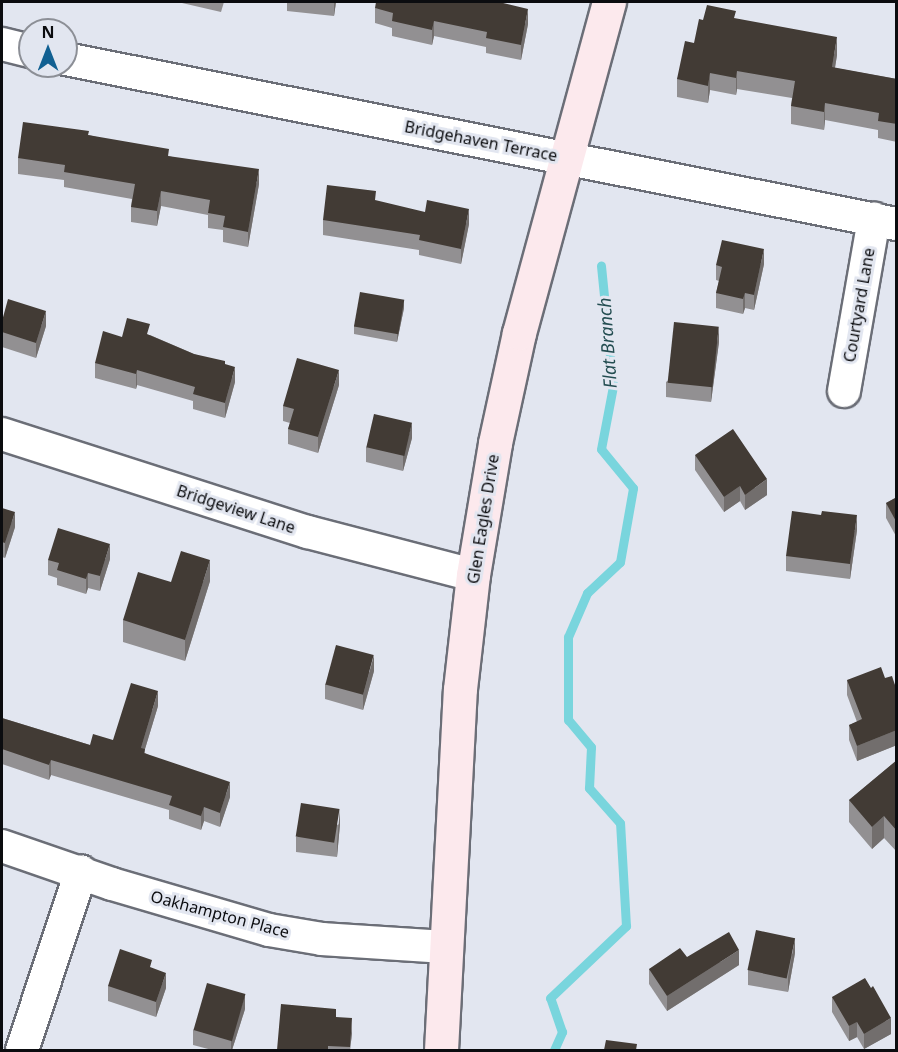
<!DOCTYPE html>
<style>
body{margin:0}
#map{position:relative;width:898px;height:1052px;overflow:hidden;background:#e2e6f0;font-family:"Noto Sans",sans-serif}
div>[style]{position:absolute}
.stream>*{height:9px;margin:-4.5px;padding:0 4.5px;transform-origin:4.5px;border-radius:4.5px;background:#79d5dd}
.roads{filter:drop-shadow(2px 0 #6b6e77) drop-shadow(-2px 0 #6b6e77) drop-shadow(0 2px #6b6e77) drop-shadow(0 -2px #6b6e77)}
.street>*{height:32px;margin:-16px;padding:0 16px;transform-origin:16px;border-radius:16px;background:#fff}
.secondary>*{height:33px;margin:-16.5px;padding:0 16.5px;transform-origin:16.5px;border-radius:16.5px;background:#fce9ed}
.wall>*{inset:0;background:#929092}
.shaded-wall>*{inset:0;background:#726e6d}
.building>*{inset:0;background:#423b35;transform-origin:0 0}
span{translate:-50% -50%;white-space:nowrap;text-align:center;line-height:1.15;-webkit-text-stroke:6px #e2e6f0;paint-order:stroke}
.street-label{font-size:16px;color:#0b0c0f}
.water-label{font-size:18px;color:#234d51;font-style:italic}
.frame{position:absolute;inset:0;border:3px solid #0b0c0f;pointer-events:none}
.north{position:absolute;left:18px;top:18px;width:60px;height:60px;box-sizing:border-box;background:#e2e6f0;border:2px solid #8c8f96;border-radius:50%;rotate:0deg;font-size:16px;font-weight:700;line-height:24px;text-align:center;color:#0b0c0f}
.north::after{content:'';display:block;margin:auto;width:21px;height:27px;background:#116092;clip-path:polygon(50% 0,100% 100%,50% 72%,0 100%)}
</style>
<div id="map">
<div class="stream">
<i style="left:554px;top:1050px;width:20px;rotate:-66deg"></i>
<i style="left:562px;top:1032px;width:36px;rotate:-109deg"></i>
<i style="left:550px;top:998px;width:105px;rotate:-43.5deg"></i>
<i style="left:626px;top:926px;width:103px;rotate:-93.3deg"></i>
<i style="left:620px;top:823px;width:47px;rotate:-131.5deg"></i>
<i style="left:589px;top:788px;width:41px;rotate:-87.2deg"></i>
<i style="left:591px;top:747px;width:35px;rotate:-130deg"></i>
<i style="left:568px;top:720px;width:83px;rotate:-90deg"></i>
<i style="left:568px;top:637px;width:48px;rotate:-66.6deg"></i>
<i style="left:587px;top:593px;width:45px;rotate:-43.2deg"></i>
<i style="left:620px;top:562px;width:75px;rotate:-80deg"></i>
<i style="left:633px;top:488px;width:50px;rotate:-129.4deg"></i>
<i style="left:601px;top:449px;width:64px;rotate:-79.2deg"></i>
<i style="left:613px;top:386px;width:121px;rotate:-95.7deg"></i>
</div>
<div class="roads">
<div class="street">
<i style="left:2px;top:44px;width:29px;rotate:14deg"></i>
<i style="left:66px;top:59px;width:846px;rotate:11.24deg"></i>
<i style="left:844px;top:391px;width:175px;rotate:-80.1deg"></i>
<i style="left:2px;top:434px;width:321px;rotate:17.8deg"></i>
<i style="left:308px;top:532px;width:171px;rotate:14.6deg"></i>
<i style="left:2px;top:846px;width:116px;rotate:19.1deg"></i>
<i style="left:112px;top:884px;width:164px;rotate:16.3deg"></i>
<i style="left:269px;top:930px;width:54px;rotate:9.6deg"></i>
<i style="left:322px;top:939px;width:123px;rotate:3.7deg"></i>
<i style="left:22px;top:1050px;width:188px;rotate:-71.7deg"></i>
</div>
<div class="secondary">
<i style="left:441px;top:1050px;width:361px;rotate:-87deg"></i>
<i style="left:460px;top:689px;width:115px;rotate:-83.5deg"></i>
<i style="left:473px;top:575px;width:134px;rotate:-80.5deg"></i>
<i style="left:495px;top:443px;width:113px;rotate:-77.7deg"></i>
<i style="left:519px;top:333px;width:343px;rotate:-74.8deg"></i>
</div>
</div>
<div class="wall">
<i style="clip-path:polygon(182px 2px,224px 2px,221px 12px,182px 3px)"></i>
<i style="clip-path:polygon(287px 2px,336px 2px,334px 16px,287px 11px)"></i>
<i style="clip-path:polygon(375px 8px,528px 24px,521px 60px,486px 53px,486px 47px,434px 36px,432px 45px,392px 36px,392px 28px,375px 23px)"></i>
<i style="clip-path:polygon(736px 19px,837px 55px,835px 68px,897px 79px,897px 142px,878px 138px,878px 130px,825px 120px,824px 130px,791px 124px,791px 106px,792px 98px,737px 89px,736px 95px,710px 90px,708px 103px,677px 97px,677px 79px,694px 43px)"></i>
<i style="clip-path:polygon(89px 135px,169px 156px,259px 184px,248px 247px,223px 242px,223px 230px,208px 228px,208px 215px,161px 206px,157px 226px,131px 222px,131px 207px,132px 199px,64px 187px,64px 180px,18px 174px,18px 158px)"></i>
<i style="clip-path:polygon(376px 201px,469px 224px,461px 264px,419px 255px,419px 250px,323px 235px,323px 220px)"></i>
<i style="clip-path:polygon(764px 264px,754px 310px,745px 308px,743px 314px,716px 308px,716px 293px,719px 281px,716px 280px,716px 265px)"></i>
<i style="clip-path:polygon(404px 308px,397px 342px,354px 334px,354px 326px)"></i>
<i style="clip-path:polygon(2px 321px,46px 326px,36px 358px,2px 347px)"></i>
<i style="clip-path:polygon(150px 335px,194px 354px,225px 365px,235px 382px,225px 418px,193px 409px,193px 401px,137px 385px,136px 389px,95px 378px,95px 363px,122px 337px)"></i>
<i style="clip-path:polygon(719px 342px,711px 402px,666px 397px,666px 382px)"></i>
<i style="clip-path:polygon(339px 385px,318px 453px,288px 444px,288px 429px,290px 423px,283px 421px,283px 406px)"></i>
<i style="clip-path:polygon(412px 438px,403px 471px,366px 462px,366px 447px)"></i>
<i style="clip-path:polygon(695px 455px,767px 495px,745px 510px,740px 501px,724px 512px,695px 470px)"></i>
<i style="clip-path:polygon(897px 497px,897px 538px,886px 518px,886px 503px)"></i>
<i style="clip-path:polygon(2px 508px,15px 527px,5px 558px,2px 557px)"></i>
<i style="clip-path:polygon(857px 530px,850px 579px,786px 571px,786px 556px)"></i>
<i style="clip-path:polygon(110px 559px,100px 591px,88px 588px,86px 594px,57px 585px,57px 578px,48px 575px,48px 560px)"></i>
<i style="clip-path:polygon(210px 581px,185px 661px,123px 642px,123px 620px,171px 582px)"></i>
<i style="clip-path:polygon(374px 671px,363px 710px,325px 699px,325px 684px)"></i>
<i style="clip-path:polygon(885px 678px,895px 685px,897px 684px,897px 745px,857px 761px,849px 740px,849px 725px,857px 722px,847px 695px,847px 680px)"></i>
<i style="clip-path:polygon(158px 706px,145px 749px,145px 753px,230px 797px,220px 827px,204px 821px,201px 830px,169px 819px,169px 810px,51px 775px,49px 780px,2px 764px,2px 718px,90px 745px,113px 740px)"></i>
<i style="clip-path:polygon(897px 760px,897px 852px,884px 838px,872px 849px,849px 822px,849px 800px)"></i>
<i style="clip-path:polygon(340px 824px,337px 857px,296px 852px,296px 837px)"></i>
<i style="clip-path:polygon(795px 953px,788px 992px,748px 985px,748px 970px)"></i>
<i style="clip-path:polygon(687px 957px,739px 965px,667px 1011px,649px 984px,649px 969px)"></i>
<i style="clip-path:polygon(152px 968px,166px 988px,156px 1017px,108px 1001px,108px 986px)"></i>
<i style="clip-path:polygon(871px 988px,891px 1034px,864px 1049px,857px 1037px,849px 1041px,832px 1012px,832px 997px)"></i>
<i style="clip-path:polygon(245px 1009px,232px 1050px,212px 1050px,193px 1045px,193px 1030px)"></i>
<i style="clip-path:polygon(336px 1017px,352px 1033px,350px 1050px,277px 1050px)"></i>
</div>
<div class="shaded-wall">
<i style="clip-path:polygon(334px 2px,336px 2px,334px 16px)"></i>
<i style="clip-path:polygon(528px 9px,528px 24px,521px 60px,521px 45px)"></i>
<i style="clip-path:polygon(434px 21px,434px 36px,432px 45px,432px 30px)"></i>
<i style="clip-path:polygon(837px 37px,837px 55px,832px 85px,832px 67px)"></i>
<i style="clip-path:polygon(737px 71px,737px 89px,736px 95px,736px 78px)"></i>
<i style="clip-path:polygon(710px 73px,710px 90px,708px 103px,708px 86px)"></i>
<i style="clip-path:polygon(825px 103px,825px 120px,824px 130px,824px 112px)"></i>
<i style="clip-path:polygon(259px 169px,259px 184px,248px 247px,248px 232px)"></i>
<i style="clip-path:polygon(161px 191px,161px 206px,157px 226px,157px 211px)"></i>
<i style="clip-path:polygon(469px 209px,469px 224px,461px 264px,461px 249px)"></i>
<i style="clip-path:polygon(764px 249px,764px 264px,754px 310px,754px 295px)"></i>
<i style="clip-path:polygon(745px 293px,745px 308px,743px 314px,743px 299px)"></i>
<i style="clip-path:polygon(404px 300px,404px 308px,397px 342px,397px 334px)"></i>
<i style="clip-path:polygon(46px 311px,46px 326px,36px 358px,36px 343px)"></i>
<i style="clip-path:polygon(719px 327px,719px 342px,711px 402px,711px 387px)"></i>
<i style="clip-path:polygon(235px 367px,235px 382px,225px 418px,225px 403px)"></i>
<i style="clip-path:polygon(137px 370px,137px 385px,136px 389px,136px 374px)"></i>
<i style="clip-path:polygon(339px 370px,339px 385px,318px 453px,318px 437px)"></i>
<i style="clip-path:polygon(412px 423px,412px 438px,403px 471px,403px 456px)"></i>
<i style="clip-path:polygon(767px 479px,767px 495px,745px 510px,745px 495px)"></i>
<i style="clip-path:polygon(740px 486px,740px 501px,724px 512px,724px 497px)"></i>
<i style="clip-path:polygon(15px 512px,15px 527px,5px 558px,5px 543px)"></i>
<i style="clip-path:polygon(857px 515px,857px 530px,850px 579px,850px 564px)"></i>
<i style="clip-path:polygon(110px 544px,110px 559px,100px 591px,100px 576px)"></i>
<i style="clip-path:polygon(210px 560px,210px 581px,185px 661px,185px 640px)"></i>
<i style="clip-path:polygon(88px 573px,88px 588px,86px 594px,86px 579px)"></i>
<i style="clip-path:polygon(374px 655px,374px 671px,363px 710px,363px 695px)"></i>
<i style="clip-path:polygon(158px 691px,158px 706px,141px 762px,141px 748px)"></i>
<i style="clip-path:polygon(897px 730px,897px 745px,857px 761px,857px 746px)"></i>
<i style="clip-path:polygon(51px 760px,51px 775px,49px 780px,49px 765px)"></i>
<i style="clip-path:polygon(230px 782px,230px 797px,220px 827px,220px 813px)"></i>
<i style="clip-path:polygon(204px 807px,204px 821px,201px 830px,201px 816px)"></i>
<i style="clip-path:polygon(340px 809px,340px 824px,337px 857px,337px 842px)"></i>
<i style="clip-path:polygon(884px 816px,884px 838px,872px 849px,872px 827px)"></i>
<i style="clip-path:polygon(795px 938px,795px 953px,788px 992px,788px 977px)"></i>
<i style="clip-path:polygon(739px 950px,739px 965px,667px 1011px,667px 996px)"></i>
<i style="clip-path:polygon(166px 973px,166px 988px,156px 1017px,156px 1002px)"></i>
<i style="clip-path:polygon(245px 994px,245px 1009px,232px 1050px,231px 1050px,231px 1041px)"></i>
<i style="clip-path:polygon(352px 1018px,352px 1033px,350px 1050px)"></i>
<i style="clip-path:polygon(891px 1018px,891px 1034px,864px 1049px,864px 1034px)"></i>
<i style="clip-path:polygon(857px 1022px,857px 1037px,849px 1041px,849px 1026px)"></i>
</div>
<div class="building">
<i style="clip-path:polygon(376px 2px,499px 2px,528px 9px,521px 45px,486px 38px,487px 32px,434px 21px,432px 30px,392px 21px,393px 13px,375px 8px)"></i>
<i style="clip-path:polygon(707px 5px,736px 11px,734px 18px,837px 37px,832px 67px,897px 79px,897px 124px,878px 121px,879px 113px,825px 103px,824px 112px,791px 106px,795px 81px,737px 71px,736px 78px,710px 73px,708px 86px,677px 79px,685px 41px,694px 43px,699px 19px,703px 20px)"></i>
<i style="clip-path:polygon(23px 122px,89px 131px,88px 135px,169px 149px,168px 156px,259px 169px,248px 232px,223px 227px,225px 216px,208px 213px,210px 200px,161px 191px,157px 211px,131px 207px,135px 184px,64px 172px,65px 165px,18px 158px)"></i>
<i style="clip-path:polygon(327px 185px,376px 191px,375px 200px,425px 212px,427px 200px,469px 209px,461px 249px,419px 240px,420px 235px,323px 220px)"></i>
<i style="clip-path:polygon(722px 240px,764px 249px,754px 295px,745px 293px,743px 299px,716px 293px,722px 267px,716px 265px)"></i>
<i style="left:360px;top:292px;width:45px;height:35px;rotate:10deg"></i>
<i style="clip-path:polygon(8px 299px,46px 311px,36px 343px,2px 332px,2px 321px)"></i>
<i style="clip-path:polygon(127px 318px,150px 324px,147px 334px,194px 354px,225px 361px,225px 364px,235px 367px,225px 403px,193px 394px,195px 387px,137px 370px,136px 374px,95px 363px,103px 331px,122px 337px)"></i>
<i style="left:674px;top:322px;width:45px;height:61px;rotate:6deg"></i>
<i style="clip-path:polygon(297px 358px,339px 370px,318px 437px,288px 429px,294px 409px,283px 406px)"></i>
<i style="left:374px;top:414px;width:39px;height:34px;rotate:13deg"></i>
<i style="clip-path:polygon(733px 429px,767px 479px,745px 495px,740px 486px,724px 497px,695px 455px)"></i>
<i style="clip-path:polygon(897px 497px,897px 523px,886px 503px)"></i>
<i style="clip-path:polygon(2px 508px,15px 512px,5px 543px,2px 542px)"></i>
<i style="clip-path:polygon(792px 511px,821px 515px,822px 511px,857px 515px,850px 564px,786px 556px)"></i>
<i style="clip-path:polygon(58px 528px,110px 544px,100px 576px,88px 573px,86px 579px,57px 570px,59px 563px,48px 560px)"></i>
<i style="clip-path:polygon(181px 551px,210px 560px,185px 640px,123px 620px,138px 572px,171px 582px)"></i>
<i style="left:336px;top:645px;width:39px;height:41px;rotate:15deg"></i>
<i style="clip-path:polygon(881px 667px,885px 678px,892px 676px,895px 685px,897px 684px,897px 730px,857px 746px,849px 725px,862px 719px,847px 680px)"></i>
<i style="clip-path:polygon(131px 683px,158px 691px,141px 748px,145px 749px,144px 753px,230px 782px,220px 813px,204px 807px,201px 816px,169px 805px,172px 796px,51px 760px,49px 765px,2px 749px,2px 718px,90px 745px,93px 734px,113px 740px)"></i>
<i style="clip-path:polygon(897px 760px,897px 831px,884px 816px,872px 827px,849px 800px)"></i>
<i style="left:301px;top:803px;width:39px;height:34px;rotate:9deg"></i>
<i style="left:756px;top:930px;width:40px;height:41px;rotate:12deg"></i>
<i style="clip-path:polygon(729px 932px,739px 950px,667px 996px,649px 969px,680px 948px,687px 957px)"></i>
<i style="clip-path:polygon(120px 949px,152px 960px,150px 967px,166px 973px,156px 1002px,108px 986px)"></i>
<i style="clip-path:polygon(865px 978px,871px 988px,873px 986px,891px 1018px,864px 1034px,857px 1022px,849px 1026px,832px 997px)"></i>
<i style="left:207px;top:983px;width:40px;height:49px;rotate:16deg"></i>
<i style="clip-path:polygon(281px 1004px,336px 1009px,336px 1017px,352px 1018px,350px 1047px,328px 1046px,328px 1050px,277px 1050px)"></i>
<i style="clip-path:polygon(606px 1040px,637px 1044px,636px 1050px,604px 1050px)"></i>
</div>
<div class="street-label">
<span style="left:481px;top:141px;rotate:11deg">Bridgehaven Terrace</span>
<span style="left:859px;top:305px;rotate:-80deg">Courtyard Lane</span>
<span style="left:236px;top:509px;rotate:18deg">Bridgeview Lane</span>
<span style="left:483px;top:519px;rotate:-81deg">Glen Eagles Drive</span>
<span style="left:220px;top:914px;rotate:15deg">Oakhampton Place</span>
</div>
<div class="water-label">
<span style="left:607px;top:343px;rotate:-94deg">Flat Branch</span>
</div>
<div class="frame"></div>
<div class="north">N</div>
</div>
